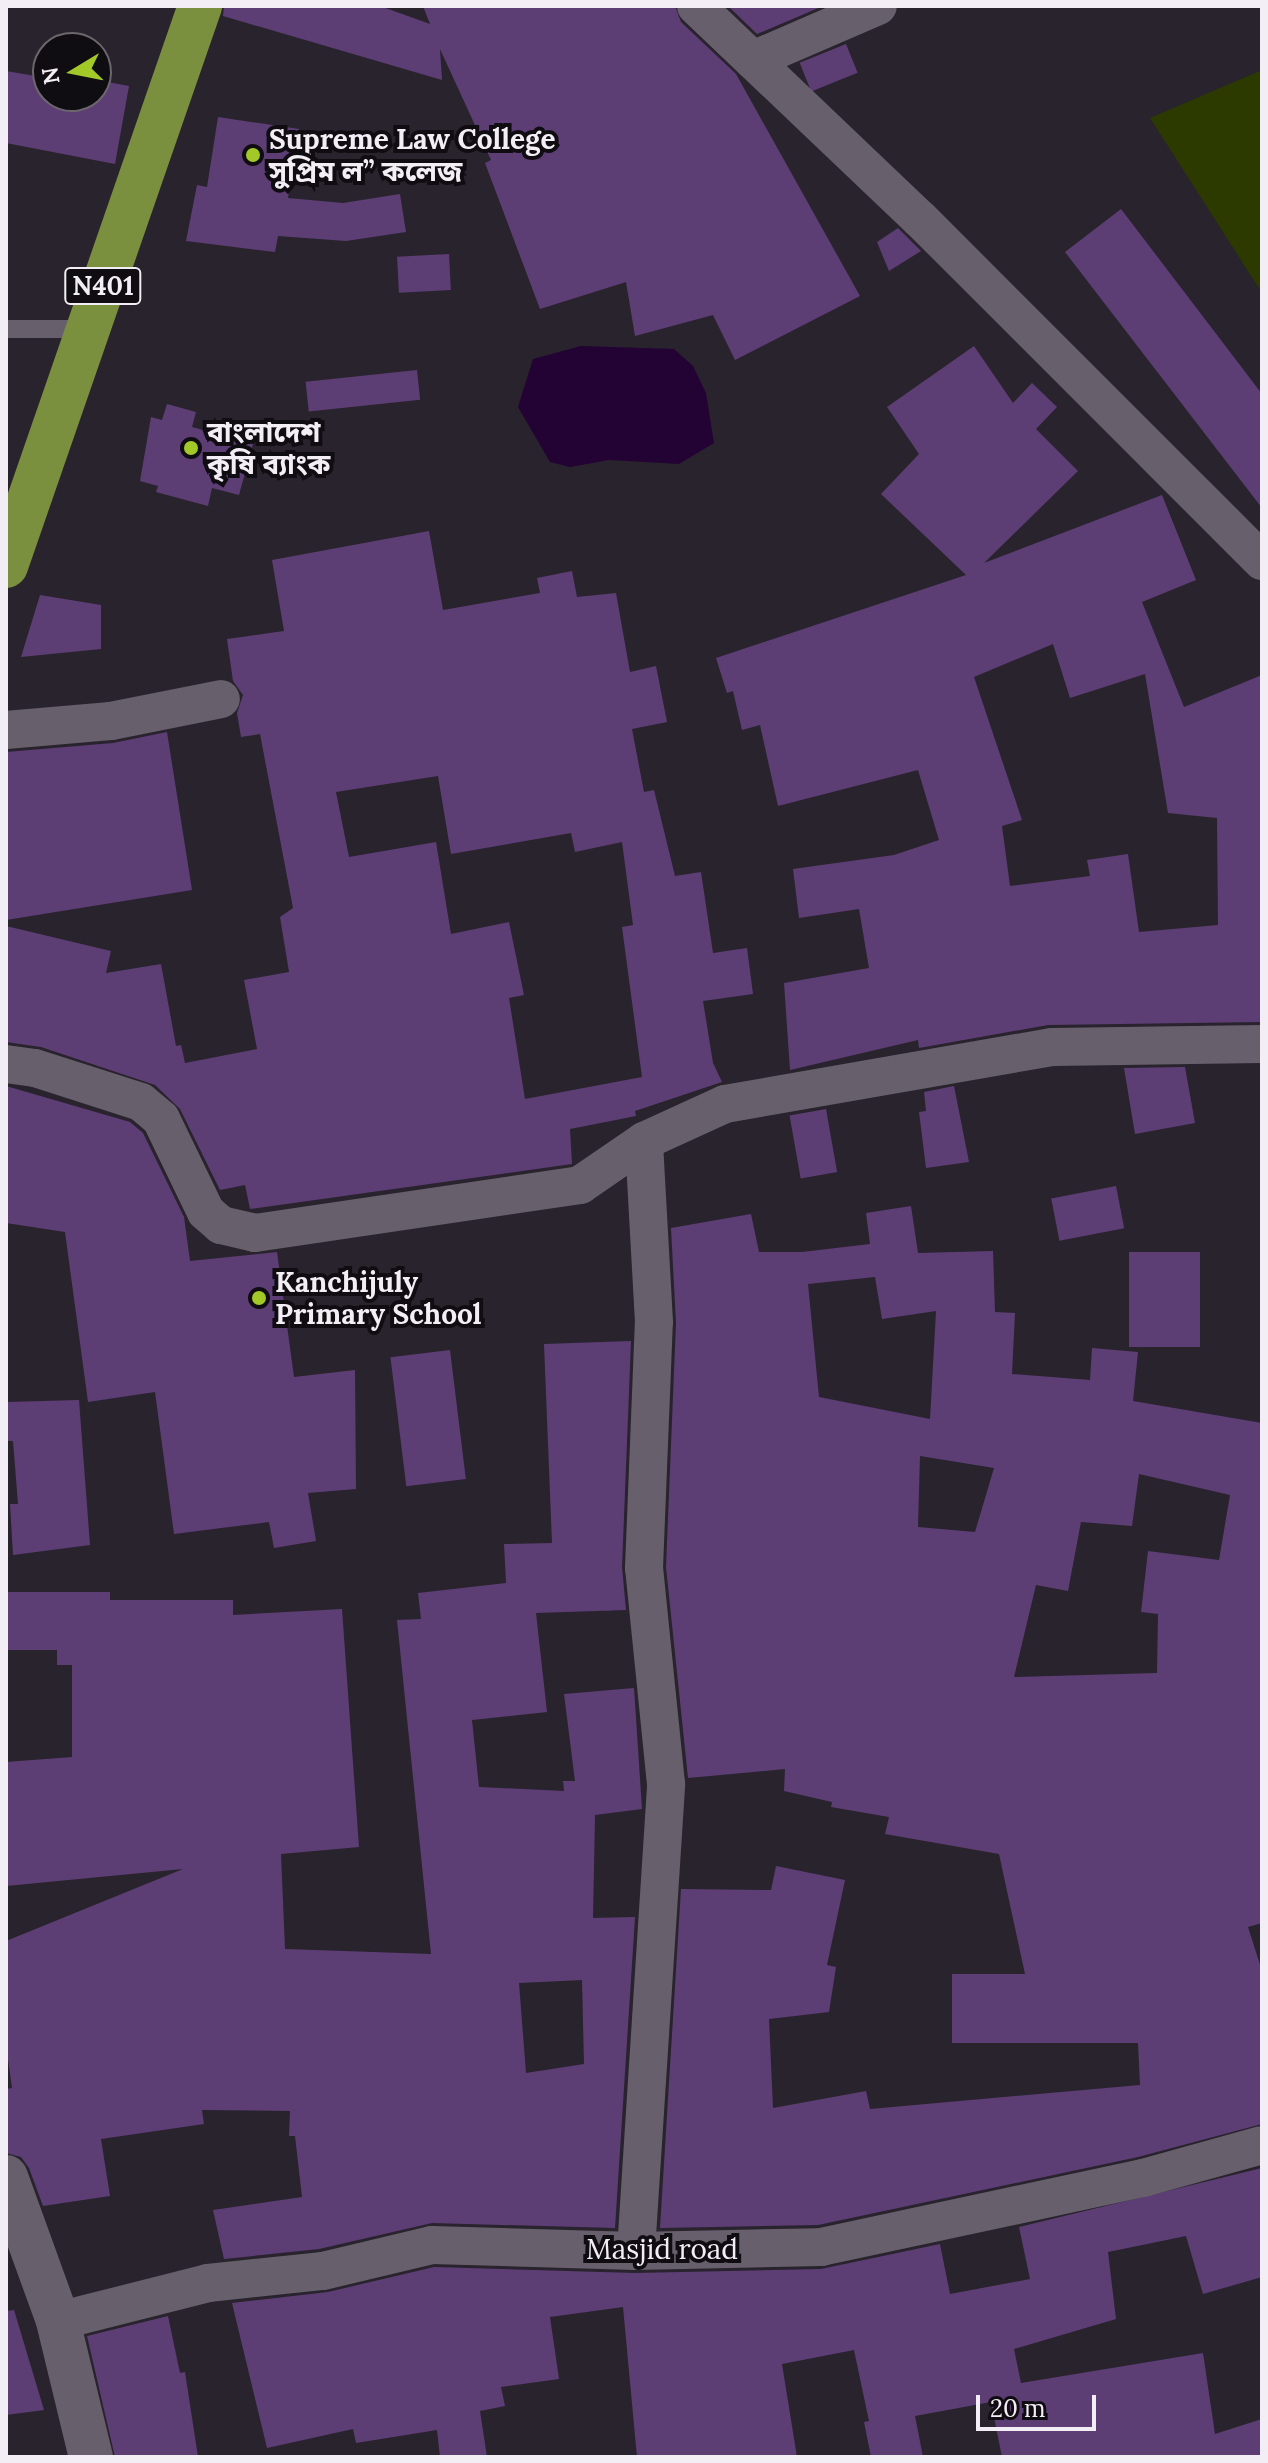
<!DOCTYPE html>
<meta charset="utf-8">
<style>
body{margin:0}
#map{position:relative;width:1268px;height:2463px;overflow:hidden;background:#29232e;font-family:Lora,"Noto Sans Bengali",serif}
div>[style]{position:absolute}
.green>*{inset:0;background:#2c3a00}
.water>*{inset:0;background:#230234}
.building>*{inset:0;background:#5d3e74;transform-origin:0 0}
.service>*{height:18px;margin:-9px;padding:0 9px;transform-origin:9px;border-radius:9px;background:#67606c}
.minor>*{height:38px;margin:-19px;padding:0 19px;transform-origin:19px;border-radius:19px;background:#67606c}
.tertiary>*{height:44px;margin:-22px;padding:0 22px;transform-origin:22px;border-radius:22px;background:#67606c}
.trunk>*{height:44px;margin:-22px;padding:0 22px;transform-origin:22px;border-radius:22px;background:#7b903e}
.dots>*{width:22px;height:22px;translate:-50% -50%;box-sizing:border-box;border:4px solid #100d12;border-radius:50%}
span{translate:-50% -50%;white-space:nowrap;text-align:center;line-height:1.15;-webkit-text-stroke:8px #100d12;paint-order:stroke}
.shield-label span{padding:2px 6px;background:#100d12;border:2px solid;border-radius:6px;-webkit-text-stroke-width:0}
.shield-label{font-size:26px;color:#f3eef6;font-weight:700}
.poi-label{font-size:28px;color:#f3eef6;font-weight:700}
.left{translate:0 -50%;text-align:left}
.street-label{font-size:28px;color:#f3eef6}
.frame{position:absolute;inset:0;border:8px solid #f3eef6;pointer-events:none}
.north{position:absolute;left:32px;top:32px;width:80px;height:80px;box-sizing:border-box;background:#100d12;border:2px solid #6b676d;border-radius:50%;rotate:260deg;font-size:22px;font-weight:700;line-height:32px;text-align:center;color:#f3eef6}
.north::after{content:'';display:block;margin:auto;width:28px;height:36px;background:#a2c928;clip-path:polygon(50% 0,100% 100%,50% 72%,0 100%)}
.scale{position:absolute;left:976px;top:2395px;width:120px;height:36px;box-sizing:border-box;border:4px solid #f3eef6;border-top:0;padding-left:10px;font-size:24px;line-height:28px;white-space:nowrap;color:#f3eef6;-webkit-text-stroke:6px #100d12;paint-order:stroke}
</style>
<div id="map">
<div class="green">
<i style="clip-path:polygon(1262px 70px,1262px 293px,1150px 118px)"></i>
</div>
<div class="water">
<i style="clip-path:polygon(581px 346px,674px 349px,693px 366px,706px 393px,714px 443px,679px 464px,609px 460px,570px 467px,550px 462px,518px 407px,533px 359px)"></i>
</div>
<div class="building">
<i style="clip-path:polygon(224px 6px,380px 6px,430px 24px,423px 6px,675px 6px,681px 22px,736px 74px,860px 296px,735px 360px,713px 315px,635px 336px,626px 282px,540px 309px,485px 163px,491px 160px,440px 49px,442px 80px,223px 16px)"></i>
<i style="clip-path:polygon(728px 6px,823px 6px,757px 34px)"></i>
<i style="left:846px;top:44px;width:31px;height:50px;rotate:68deg"></i>
<i style="clip-path:polygon(43px 70px,48px 71px,48px 96px,96px 96px,96px 80px,129px 86px,115px 164px,6px 143px,6px 71px,41px 77px)"></i>
<i style="clip-path:polygon(218px 117px,299px 129px,288px 198px,343px 203px,400px 194px,406px 232px,346px 241px,278px 236px,275px 252px,186px 241px,197px 185px,207px 187px)"></i>
<i style="clip-path:polygon(1121px 209px,1262px 394px,1262px 508px,1065px 252px)"></i>
<i style="clip-path:polygon(898px 228px,921px 251px,889px 271px,877px 242px)"></i>
<i style="left:449px;top:254px;width:36px;height:52px;rotate:87deg"></i>
<i style="clip-path:polygon(evenodd,974px 346px,1013px 403px,1032px 383px,1057px 407px,1036px 429px,1078px 471px,984px 563px,1162px 495px,1196px 580px,1142px 602px,1184px 707px,1262px 675px,1262px 1022px,1048px 1025px,919px 1048px,918px 1040px,790px 1070px,784px 983px,869px 968px,859px 909px,799px 918px,793px 869px,894px 855px,939px 840px,918px 770px,778px 806px,760px 725px,742px 730px,733px 691px,727px 693px,716px 658px,966px 575px,881px 494px,919px 454px,887px 407px,974px 346px,1053px 644px,1070px 698px,1145px 674px,1168px 813px,1217px 818px,1218px 925px,1139px 932px,1128px 854px,1087px 860px,1090px 876px,1010px 886px,1002px 826px,1022px 820px,974px 677px,1053px 644px)"></i>
<i style="left:417px;top:370px;width:30px;height:112px;rotate:84deg"></i>
<i style="clip-path:polygon(167px 404px,196px 412px,192px 427px,253px 444px,239px 495px,212px 488px,208px 506px,156px 492px,158px 486px,140px 481px,151px 417px,162px 420px)"></i>
<i style="clip-path:polygon(evenodd,429px 531px,443px 610px,540px 593px,537px 578px,572px 571px,577px 597px,616px 593px,630px 672px,656px 666px,667px 722px,632px 729px,644px 792px,654px 790px,675px 876px,701px 872px,713px 953px,747px 948px,753px 994px,703px 1001px,713px 1063px,722px 1082px,635px 1111px,636px 1116px,570px 1129px,572px 1164px,250px 1209px,245px 1185px,220px 1190px,180px 1109px,155px 1085px,41px 1047px,6px 1042px,6px 926px,111px 951px,106px 973px,161px 964px,176px 1046px,181px 1045px,185px 1063px,257px 1049px,244px 980px,289px 972px,280px 917px,293px 908px,260px 734px,241px 737px,237px 713px,243px 695px,233px 681px,227px 639px,284px 631px,272px 560px,429px 531px,438px 776px,451px 854px,571px 833px,575px 852px,622px 842px,633px 925px,622px 927px,642px 1077px,525px 1099px,509px 998px,524px 995px,509px 922px,451px 934px,436px 842px,349px 857px,336px 792px,438px 776px)"></i>
<i style="clip-path:polygon(40px 595px,101px 605px,101px 649px,21px 657px)"></i>
<i style="clip-path:polygon(167px 732px,192px 890px,6px 920px,6px 752px,113px 743px)"></i>
<i style="clip-path:polygon(1185px 1067px,1195px 1123px,1135px 1134px,1124px 1068px)"></i>
<i style="clip-path:polygon(6px 1086px,130px 1122px,143px 1133px,184px 1217px,190px 1261px,277px 1252px,294px 1377px,355px 1370px,356px 1489px,308px 1493px,316px 1541px,274px 1548px,269px 1522px,174px 1534px,155px 1392px,88px 1402px,65px 1232px,6px 1223px)"></i>
<i style="clip-path:polygon(954px 1086px,969px 1162px,926px 1168px,919px 1112px,926px 1111px,924px 1092px)"></i>
<i style="left:826px;top:1109px;width:64px;height:37px;rotate:80deg"></i>
<i style="left:1116px;top:1186px;width:43px;height:66px;rotate:79deg"></i>
<i style="clip-path:polygon(evenodd,911px 1206px,918px 1253px,993px 1251px,995px 1312px,1015px 1313px,1012px 1374px,1090px 1380px,1092px 1348px,1138px 1352px,1133px 1401px,1262px 1423px,1262px 1923px,1248px 1927px,1262px 1971px,1262px 2124px,1138px 2157px,818px 2225px,660px 2228px,681px 1889px,771px 1890px,776px 1866px,845px 1880px,827px 1965px,836px 1967px,829px 2012px,769px 2019px,773px 2108px,866px 2091px,870px 2109px,1140px 2085px,1138px 2043px,952px 2043px,952px 1974px,1025px 1974px,999px 1854px,885px 1834px,889px 1817px,831px 1807px,832px 1802px,784px 1791px,785px 1769px,688px 1778px,666px 1567px,676px 1323px,671px 1228px,751px 1214px,759px 1252px,802px 1252px,870px 1244px,866px 1213px,911px 1206px,875px 1277px,882px 1319px,936px 1311px,930px 1419px,819px 1397px,808px 1284px,875px 1277px,911px 1206px,920px 1456px,994px 1468px,975px 1532px,918px 1527px,920px 1456px,911px 1206px,1139px 1474px,1230px 1495px,1219px 1560px,1148px 1551px,1141px 1612px,1158px 1614px,1157px 1673px,1014px 1677px,1036px 1585px,1068px 1591px,1081px 1522px,1132px 1526px,1139px 1474px)"></i>
<i style="left:1129px;top:1252px;width:71px;height:95px"></i>
<i style="clip-path:polygon(evenodd,631px 1341px,622px 1567px,626px 1610px,536px 1613px,547px 1712px,472px 1720px,479px 1787px,564px 1791px,563px 1781px,575px 1781px,564px 1694px,634px 1688px,642px 1809px,595px 1815px,593px 1918px,635px 1917px,615px 2228px,432px 2223px,319px 2249px,224px 2259px,213px 2210px,302px 2197px,295px 2136px,289px 2136px,290px 2111px,202px 2110px,204px 2124px,101px 2139px,110px 2196px,43px 2206px,29px 2168px,21px 2157px,6px 2153px,6px 2089px,12px 2088px,6px 2045px,6px 1941px,183px 1869px,6px 1886px,6px 1762px,72px 1757px,72px 1665px,57px 1665px,57px 1650px,6px 1650px,8px 1592px,110px 1592px,110px 1600px,233px 1600px,233px 1615px,342px 1609px,359px 1847px,281px 1854px,285px 1949px,431px 1954px,397px 1620px,421px 1619px,418px 1593px,506px 1583px,504px 1544px,552px 1543px,544px 1344px,631px 1341px,582px 1980px,584px 2064px,526px 2073px,519px 1983px,582px 1980px)"></i>
<i style="left:450px;top:1350px;width:130px;height:60px;rotate:83deg"></i>
<i style="clip-path:polygon(79px 1400px,90px 1545px,13px 1555px,10px 1504px,18px 1504px,13px 1441px,6px 1441px,6px 1402px)"></i>
<i style="clip-path:polygon(1262px 2168px,1262px 2277px,1203px 2294px,1186px 2236px,1108px 2252px,1116px 2319px,1014px 2349px,1021px 2383px,1203px 2353px,1215px 2434px,1262px 2419px,1262px 2457px,1002px 2457px,991px 2402px,915px 2416px,923px 2457px,871px 2457px,864px 2422px,869px 2421px,854px 2350px,782px 2364px,797px 2457px,637px 2457px,623px 2307px,550px 2317px,559px 2379px,501px 2387px,505px 2406px,480px 2411px,487px 2457px,440px 2457px,437px 2430px,356px 2443px,353px 2429px,267px 2448px,232px 2303px,328px 2292px,434px 2267px,635px 2273px,821px 2269px,940px 2244px,950px 2294px,1030px 2279px,1019px 2227px)"></i>
<i style="clip-path:polygon(14px 2310px,44px 2410px,6px 2415px,6px 2311px)"></i>
<i style="clip-path:polygon(168px 2316px,180px 2373px,185px 2372px,198px 2457px,115px 2457px,87px 2336px)"></i>
</div>
<div class="service">
<i style="left:6px;top:329px;width:82px"></i>
</div>
<div class="minor">
<i style="left:696px;top:6px;width:309px;rotate:43.6deg"></i>
<i style="left:920px;top:219px;width:484px;rotate:45deg"></i>
<i style="left:753px;top:60px;width:136px;rotate:-23.4deg"></i>
<i style="left:6px;top:730px;width:105px;rotate:-4.9deg"></i>
<i style="left:111px;top:721px;width:112px;rotate:-11.3deg"></i>
<i style="left:6px;top:1064px;width:29px;rotate:8deg"></i>
<i style="left:35px;top:1068px;width:111px;rotate:17.8deg"></i>
<i style="left:141px;top:1102px;width:26px;rotate:40deg"></i>
<i style="left:161px;top:1119px;width:103px;rotate:64.2deg"></i>
<i style="left:206px;top:1212px;width:20px;rotate:41deg"></i>
<i style="left:221px;top:1225px;width:35px;rotate:13deg"></i>
<i style="left:255px;top:1233px;width:329px;rotate:-8.4deg"></i>
<i style="left:580px;top:1185px;width:78px;rotate:-34.5deg"></i>
<i style="left:644px;top:1141px;width:89px;rotate:-24.6deg"></i>
<i style="left:725px;top:1104px;width:332px;rotate:-9.9deg"></i>
<i style="left:1052px;top:1047px;width:210px;rotate:-0.8deg"></i>
<i style="left:636px;top:2251px;width:468px;rotate:-86.3deg"></i>
<i style="left:666px;top:1784px;width:217px;rotate:-95.8deg"></i>
<i style="left:644px;top:1568px;width:246px;rotate:-87.7deg"></i>
<i style="left:654px;top:1322px;width:181px;rotate:-93.2deg"></i>
<i style="left:58px;top:2321px;width:155px;rotate:-14.2deg"></i>
<i style="left:208px;top:2283px;width:116px;rotate:-6deg"></i>
<i style="left:323px;top:2271px;width:112px;rotate:-13.4deg"></i>
<i style="left:432px;top:2245px;width:204px;rotate:1.7deg"></i>
<i style="left:636px;top:2251px;width:185px;rotate:-1.2deg"></i>
<i style="left:821px;top:2247px;width:329px;rotate:-12.1deg"></i>
<i style="left:1143px;top:2178px;width:123px;rotate:-15.5deg"></i>
</div>
<div class="tertiary">
<i style="left:6px;top:2177px;width:153px;rotate:70.1deg"></i>
<i style="left:58px;top:2321px;width:140px;rotate:76.4deg"></i>
</div>
<div class="trunk">
<i style="left:6px;top:566px;width:593px;rotate:-70.89deg"></i>
</div>
<div class="dots">
<i style="left:253px;top:155px;background:#a2c928"></i>
<i style="left:191px;top:448px;background:#a2c928"></i>
<i style="left:259px;top:1298px;background:#a2c928"></i>
</div>
<div class="shield-label">
<span style="left:103px;top:286px">N401</span>
</div>
<div class="poi-label">
<span class="left" style="left:269px;top:155px">Supreme Law College<br>সুপ্রিম ল” কলেজ</span>
<span class="left" style="left:207px;top:448px">বাংলাদেশ<br>কৃষি ব্যাংক</span>
<span class="left" style="left:275px;top:1298px">Kanchijuly<br>Primary School</span>
</div>
<div class="street-label">
<span style="left:662px;top:2249px">Masjid road</span>
</div>
<div class="frame"></div>
<div class="north">N</div>
<div class="scale">20 m</div>
</div>
